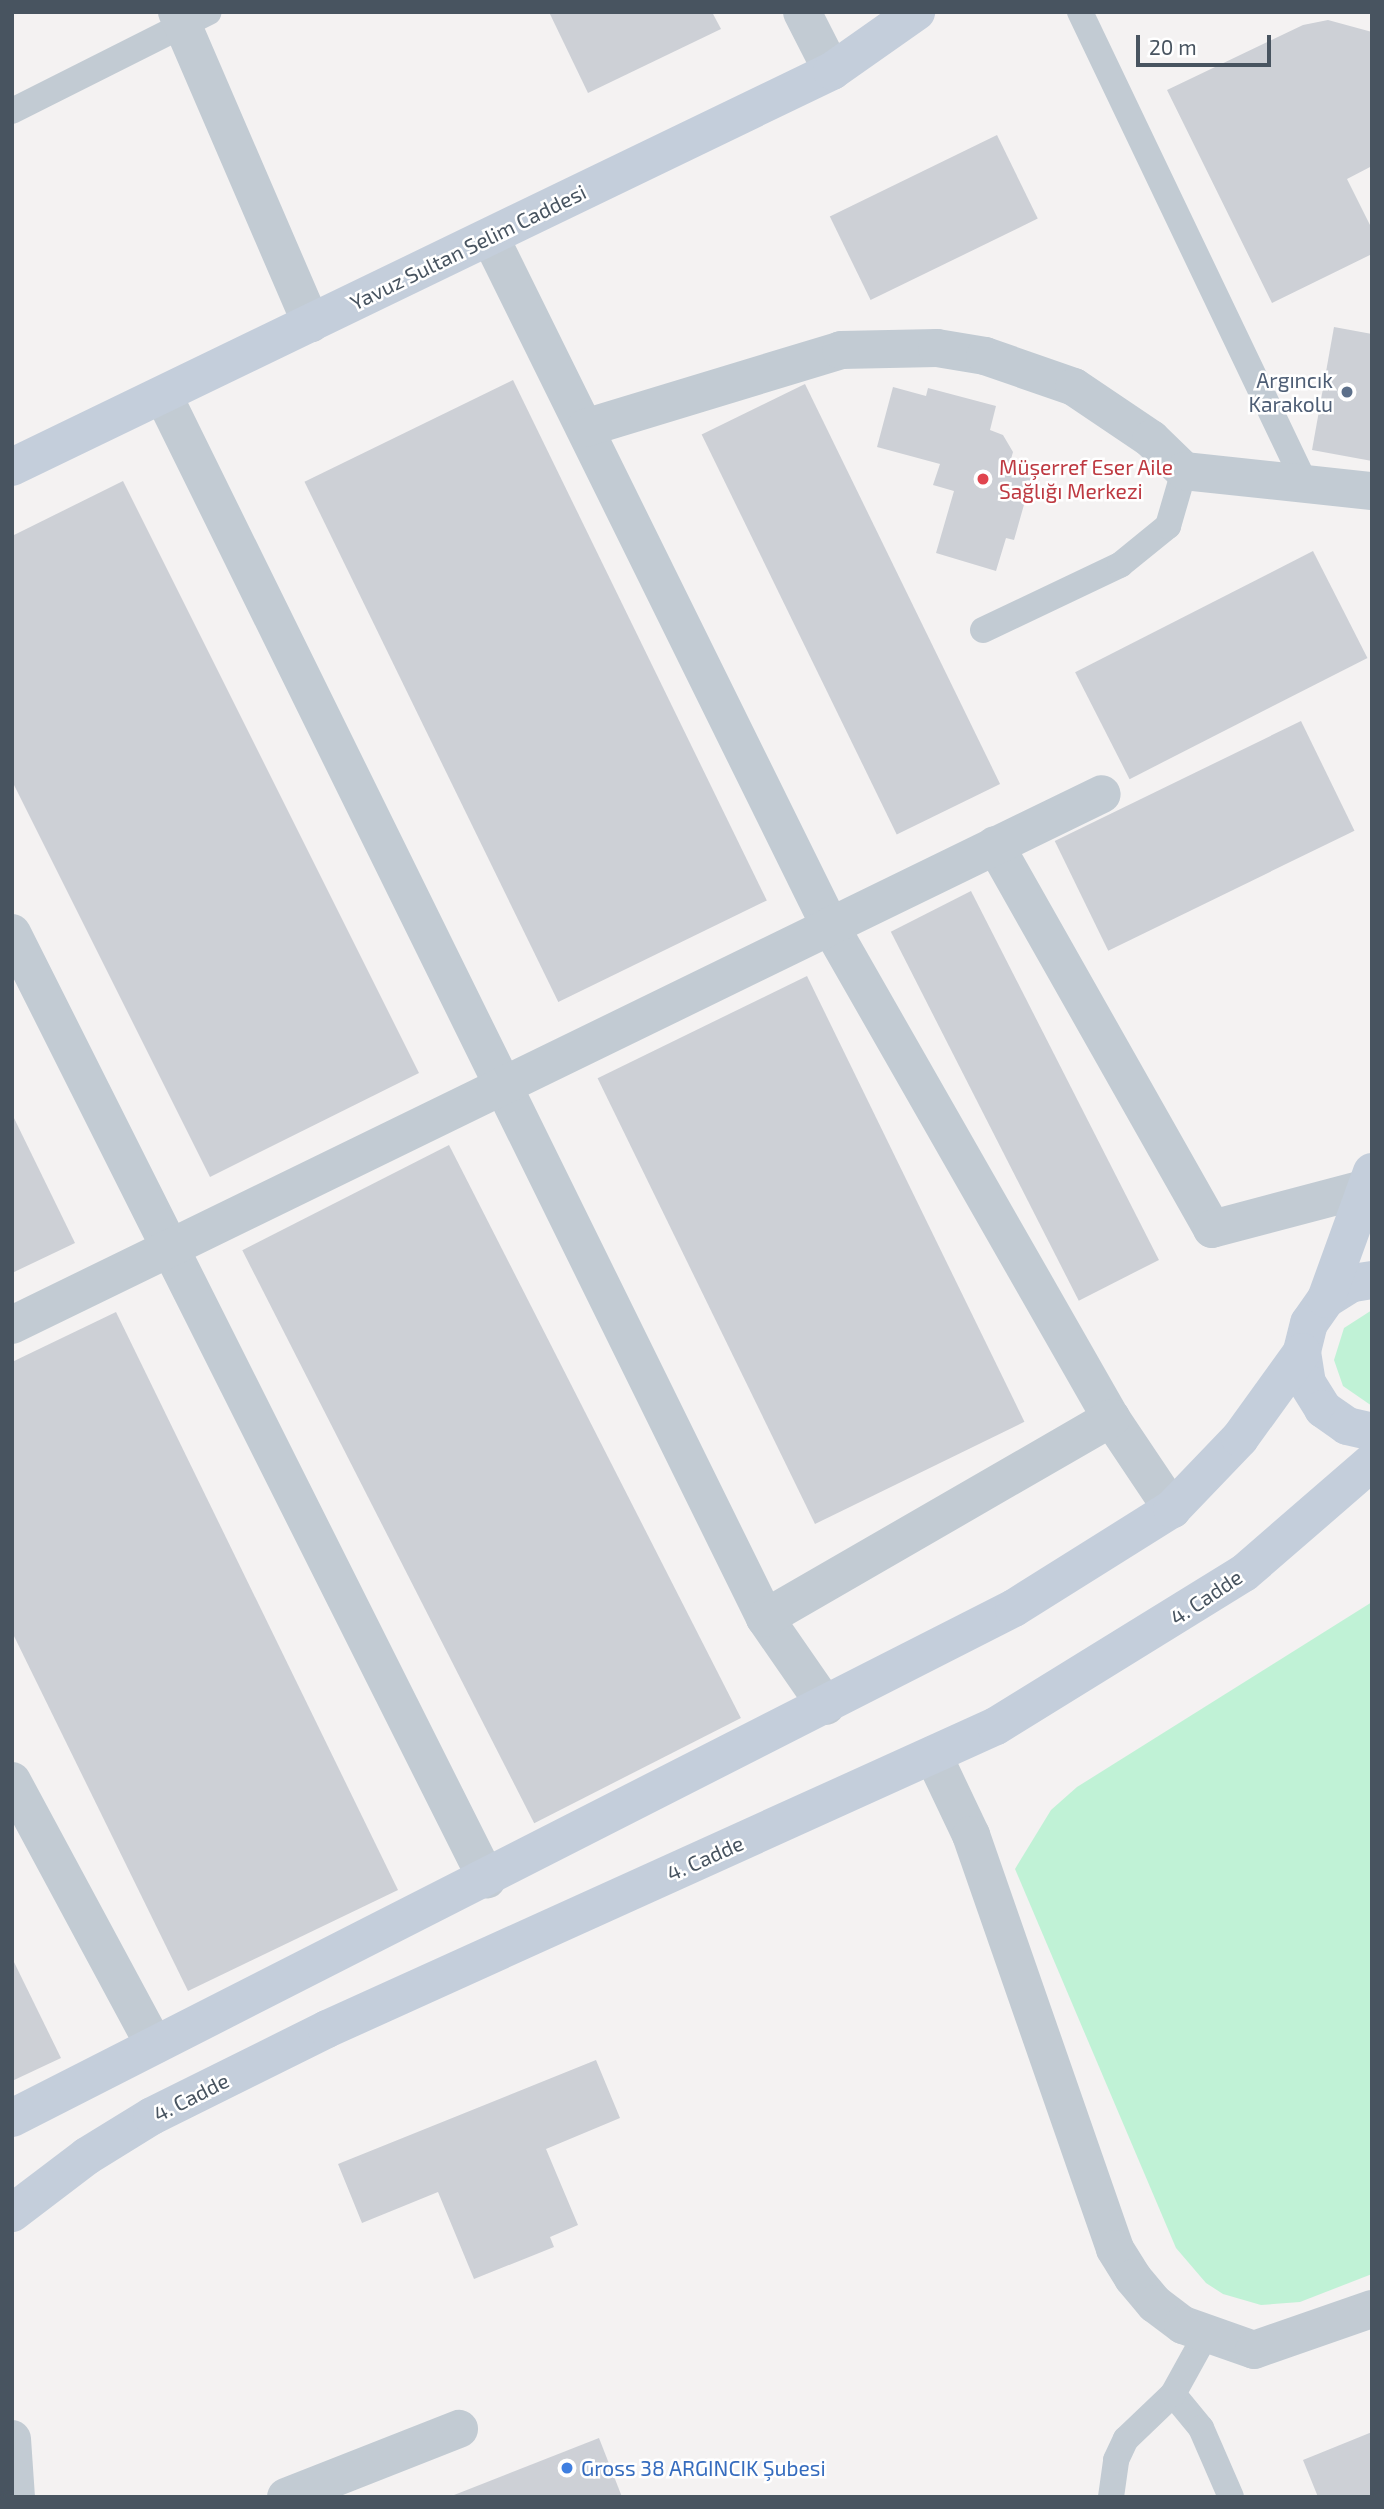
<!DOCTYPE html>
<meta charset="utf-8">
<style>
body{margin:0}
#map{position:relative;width:1384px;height:2509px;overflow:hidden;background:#f4f2f2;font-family:"Exo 2",sans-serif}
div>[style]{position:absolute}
.green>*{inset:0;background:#c0f2d6}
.building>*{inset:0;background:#cdd0d6;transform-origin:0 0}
.lane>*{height:26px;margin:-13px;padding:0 13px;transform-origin:13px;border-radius:13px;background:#c2cbd3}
.street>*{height:38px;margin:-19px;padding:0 19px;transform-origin:19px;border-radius:19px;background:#c2cbd3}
.secondary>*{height:38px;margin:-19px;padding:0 19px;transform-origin:19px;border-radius:19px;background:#c4cedb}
.dots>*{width:19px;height:19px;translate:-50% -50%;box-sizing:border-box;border:4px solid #fff;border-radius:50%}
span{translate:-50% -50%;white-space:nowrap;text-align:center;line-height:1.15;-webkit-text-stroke:5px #fff;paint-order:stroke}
.street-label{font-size:21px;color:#485460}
.service-label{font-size:21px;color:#4e5e75}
.right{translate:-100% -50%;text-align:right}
.health-label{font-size:21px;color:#be3a42}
.left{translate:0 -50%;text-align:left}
.shop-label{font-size:21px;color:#366cbe}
.frame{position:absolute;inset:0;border:14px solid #485460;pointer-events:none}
.scale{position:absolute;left:1136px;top:35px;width:135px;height:32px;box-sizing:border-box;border:4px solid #485460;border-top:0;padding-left:9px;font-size:21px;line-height:24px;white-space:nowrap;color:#485460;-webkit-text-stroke:5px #fff;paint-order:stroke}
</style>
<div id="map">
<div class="green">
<i style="clip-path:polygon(1372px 1310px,1372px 1406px,1343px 1386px,1334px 1360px,1344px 1328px)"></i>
<i style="clip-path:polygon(1372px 1602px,1372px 2274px,1300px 2302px,1261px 2305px,1223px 2294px,1206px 2283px,1176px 2248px,1015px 1869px,1051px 1810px,1077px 1787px)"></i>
</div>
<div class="building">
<i style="clip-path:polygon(549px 12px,712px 12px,721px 29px,588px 93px)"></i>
<i style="clip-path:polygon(1328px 20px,1372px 32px,1372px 166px,1347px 179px,1372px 229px,1372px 254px,1272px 303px,1167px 90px,1303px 25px)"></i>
<i style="left:997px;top:135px;width:93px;height:186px;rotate:64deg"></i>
<i style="clip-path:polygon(1334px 327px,1372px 334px,1372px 461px,1312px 450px)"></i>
<i style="left:513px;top:380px;width:579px;height:232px;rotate:64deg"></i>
<i style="left:805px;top:384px;width:445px;height:115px;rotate:64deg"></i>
<i style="clip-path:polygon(893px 387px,926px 396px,928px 388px,996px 406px,990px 430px,1003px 435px,1013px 452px,1009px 466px,1033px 473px,1014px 540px,1006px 538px,996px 571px,936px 553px,954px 491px,933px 485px,940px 464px,877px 447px)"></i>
<i style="clip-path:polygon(123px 481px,419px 1073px,210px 1177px,12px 781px,12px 536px)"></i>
<i style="left:1313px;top:551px;width:120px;height:267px;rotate:63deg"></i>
<i style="left:1301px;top:721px;width:122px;height:274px;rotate:64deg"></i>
<i style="left:971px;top:891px;width:414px;height:90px;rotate:63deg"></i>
<i style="left:807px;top:976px;width:496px;height:233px;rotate:64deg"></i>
<i style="clip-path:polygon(12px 1114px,75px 1243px,12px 1273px)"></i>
<i style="left:449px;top:1145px;width:643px;height:232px;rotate:63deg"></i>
<i style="clip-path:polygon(116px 1312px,398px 1890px,188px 1991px,12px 1632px,12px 1362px)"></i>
<i style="clip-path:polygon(12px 1958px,61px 2058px,12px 2081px)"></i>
<i style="clip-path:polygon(596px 2060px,620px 2118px,546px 2149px,578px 2225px,550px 2237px,554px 2247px,474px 2279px,438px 2192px,362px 2223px,338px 2164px)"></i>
<i style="clip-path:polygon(1372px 2432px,1372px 2497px,1318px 2497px,1303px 2460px)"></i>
<i style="clip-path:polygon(599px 2438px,622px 2497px,449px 2497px)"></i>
</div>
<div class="lane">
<i style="left:1080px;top:12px;width:522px;rotate:64.47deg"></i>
<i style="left:12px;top:111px;width:220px;rotate:-26.7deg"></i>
<i style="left:983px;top:630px;width:152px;rotate:-25.4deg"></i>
<i style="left:1120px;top:565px;width:62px;rotate:-39.1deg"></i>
<i style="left:1168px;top:526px;width:57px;rotate:-73.8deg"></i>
<i style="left:1173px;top:2394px;width:44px;rotate:50.5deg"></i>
<i style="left:1201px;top:2428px;width:75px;rotate:66.5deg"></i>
<i style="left:1111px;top:2497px;width:37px;rotate:-82deg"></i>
<i style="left:1116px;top:2460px;width:23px;rotate:-65deg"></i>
<i style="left:1126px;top:2439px;width:65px;rotate:-43.8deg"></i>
<i style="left:1173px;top:2394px;width:66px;rotate:-61.1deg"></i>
</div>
<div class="street">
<i style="left:177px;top:12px;width:339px;rotate:66.7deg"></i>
<i style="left:802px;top:12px;width:66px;rotate:63deg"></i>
<i style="left:490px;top:237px;width:768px;rotate:63.74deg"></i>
<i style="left:830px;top:926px;width:567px;rotate:60.27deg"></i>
<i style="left:1111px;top:1418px;width:110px;rotate:56.2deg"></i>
<i style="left:163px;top:395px;width:1363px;rotate:63.79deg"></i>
<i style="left:765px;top:1618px;width:107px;rotate:55.3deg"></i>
<i style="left:585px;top:428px;width:268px;rotate:-16.9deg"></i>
<i style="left:841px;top:350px;width:96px;rotate:-1.2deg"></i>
<i style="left:937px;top:348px;width:49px;rotate:9.5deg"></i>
<i style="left:985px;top:356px;width:94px;rotate:19.2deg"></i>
<i style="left:1074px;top:387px;width:93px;rotate:34deg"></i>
<i style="left:1151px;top:439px;width:46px;rotate:44.1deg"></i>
<i style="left:1184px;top:471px;width:189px;rotate:6.1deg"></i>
<i style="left:995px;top:845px;width:441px;rotate:60.5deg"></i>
<i style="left:1212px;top:1229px;width:160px;rotate:-14.8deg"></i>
<i style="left:12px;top:933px;width:1059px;rotate:63.36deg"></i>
<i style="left:12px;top:1325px;width:1212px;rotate:-25.97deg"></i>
<i style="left:765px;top:1618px;width:400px;rotate:-30deg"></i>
<i style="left:933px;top:1755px;width:89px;rotate:64.6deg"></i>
<i style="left:971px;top:1835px;width:438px;rotate:70.8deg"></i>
<i style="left:1115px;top:2249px;width:34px;rotate:58deg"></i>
<i style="left:1133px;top:2278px;width:34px;rotate:50deg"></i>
<i style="left:1155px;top:2304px;width:35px;rotate:37deg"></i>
<i style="left:1183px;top:2325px;width:75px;rotate:19.4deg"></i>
<i style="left:1254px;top:2350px;width:125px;rotate:-19.2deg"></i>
<i style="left:12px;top:1781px;width:300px;rotate:61.7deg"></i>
<i style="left:12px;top:2439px;width:58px;rotate:86.1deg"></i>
<i style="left:286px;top:2497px;width:186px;rotate:-21.5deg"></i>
</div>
<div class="secondary">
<i style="left:12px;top:467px;width:911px;rotate:-25.78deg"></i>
<i style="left:832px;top:71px;width:103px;rotate:-35.1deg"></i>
<i style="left:1372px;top:1280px;width:20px;rotate:171deg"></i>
<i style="left:1352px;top:1283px;width:31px;rotate:148deg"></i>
<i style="left:1326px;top:1299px;width:29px;rotate:125deg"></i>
<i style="left:1309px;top:1323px;width:30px;rotate:104deg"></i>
<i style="left:1302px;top:1352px;width:31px;rotate:81deg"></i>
<i style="left:1307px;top:1383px;width:31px;rotate:58deg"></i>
<i style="left:1323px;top:1409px;width:29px;rotate:35deg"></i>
<i style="left:1347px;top:1426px;width:26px;rotate:13deg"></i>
<i style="left:1326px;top:1299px;width:135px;rotate:-70.1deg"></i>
<i style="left:12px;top:2118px;width:1124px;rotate:-26.98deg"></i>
<i style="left:1014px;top:1608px;width:186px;rotate:-32.1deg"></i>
<i style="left:1172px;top:1509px;width:98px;rotate:-46.2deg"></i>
<i style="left:1240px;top:1438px;width:106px;rotate:-54.2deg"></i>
<i style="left:12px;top:2213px;width:94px;rotate:-37.2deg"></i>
<i style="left:87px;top:2156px;width:76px;rotate:-31.6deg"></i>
<i style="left:152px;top:2116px;width:195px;rotate:-26.4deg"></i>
<i style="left:327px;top:2029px;width:734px;rotate:-24.37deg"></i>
<i style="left:996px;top:1726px;width:291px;rotate:-31.7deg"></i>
<i style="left:1244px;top:1573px;width:169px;rotate:-40.9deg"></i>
</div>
<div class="dots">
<i style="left:1347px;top:392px;background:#5c6f8a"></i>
<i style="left:983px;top:479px;background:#e0444e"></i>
<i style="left:567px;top:2468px;background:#3f7fe0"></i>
</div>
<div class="street-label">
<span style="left:468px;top:247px;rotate:-26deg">Yavuz Sultan Selim Caddesi</span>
<span style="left:1206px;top:1597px;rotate:-34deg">4. Cadde</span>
<span style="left:705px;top:1858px;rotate:-24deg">4. Cadde</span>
<span style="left:191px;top:2097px;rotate:-27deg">4. Cadde</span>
</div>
<div class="service-label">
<span class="right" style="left:1333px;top:392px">Argıncık<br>Karakolu</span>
</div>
<div class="health-label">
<span class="left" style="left:999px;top:479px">Müşerref Eser Aile<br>Sağlığı Merkezi</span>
</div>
<div class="shop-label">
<span class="left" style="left:581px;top:2468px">Gross 38 ARGINCIK Şubesi</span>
</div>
<div class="frame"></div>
<div class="scale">20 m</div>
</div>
